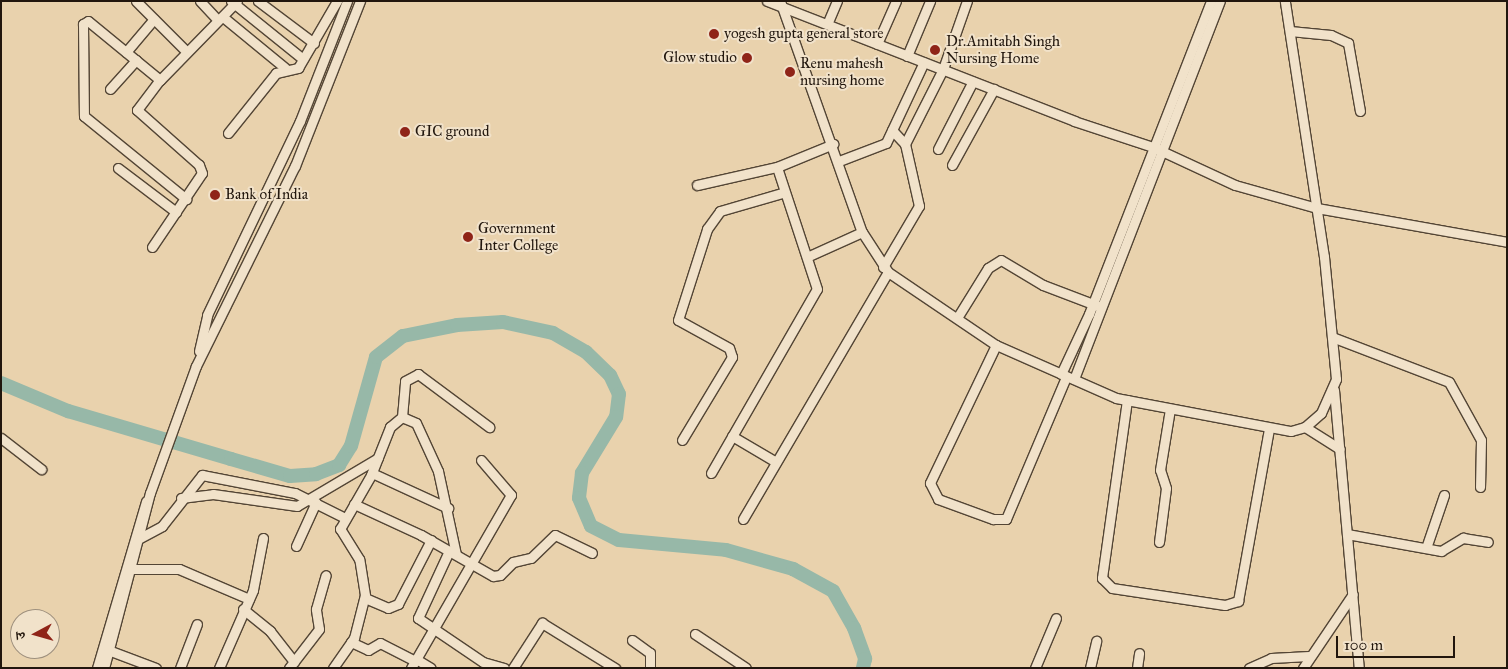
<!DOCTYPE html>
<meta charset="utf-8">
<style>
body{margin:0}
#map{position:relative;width:1508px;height:669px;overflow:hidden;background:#e9d2ad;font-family:"IM FELL Great Primer","Noto Serif Devanagari",serif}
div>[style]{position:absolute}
.river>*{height:14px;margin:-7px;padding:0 7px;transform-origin:7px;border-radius:7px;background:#97b8a8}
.roads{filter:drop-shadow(1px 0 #534535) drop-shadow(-1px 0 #534535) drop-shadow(0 1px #534535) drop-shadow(0 -1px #534535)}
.minor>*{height:9px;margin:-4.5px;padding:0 4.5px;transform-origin:4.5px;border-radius:4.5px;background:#f1e2ca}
.dots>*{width:14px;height:14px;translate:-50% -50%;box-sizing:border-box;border:2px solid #f1e2ca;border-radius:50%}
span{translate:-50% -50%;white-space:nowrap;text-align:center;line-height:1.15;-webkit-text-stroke:4px #f1e2ca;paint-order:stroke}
.poi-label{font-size:15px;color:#21160d}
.left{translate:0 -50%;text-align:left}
.right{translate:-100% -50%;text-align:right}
.frame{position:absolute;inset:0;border:2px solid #21160d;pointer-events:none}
.north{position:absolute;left:10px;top:609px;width:50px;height:50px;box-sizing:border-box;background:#f1e2ca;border:1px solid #9e907e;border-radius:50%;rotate:264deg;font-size:14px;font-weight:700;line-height:20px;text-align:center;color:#21160d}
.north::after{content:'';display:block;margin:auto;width:18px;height:22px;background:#8f2418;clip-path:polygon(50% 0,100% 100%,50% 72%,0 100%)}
.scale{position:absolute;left:1336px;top:636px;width:119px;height:22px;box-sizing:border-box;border:2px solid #21160d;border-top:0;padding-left:6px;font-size:15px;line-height:18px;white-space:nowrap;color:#21160d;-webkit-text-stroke:4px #f1e2ca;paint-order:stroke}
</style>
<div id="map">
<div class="river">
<i style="left:1px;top:383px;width:73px;rotate:22.7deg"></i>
<i style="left:68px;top:411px;width:170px;rotate:16.4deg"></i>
<i style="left:231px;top:459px;width:61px;rotate:16.1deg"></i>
<i style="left:290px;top:476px;width:26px;rotate:-4deg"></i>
<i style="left:316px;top:474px;width:25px;rotate:-21deg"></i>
<i style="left:339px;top:465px;width:22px;rotate:-58deg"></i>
<i style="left:351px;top:446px;width:92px;rotate:-74.3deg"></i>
<i style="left:376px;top:357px;width:34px;rotate:-38deg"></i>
<i style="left:403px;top:336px;width:55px;rotate:-11.5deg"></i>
<i style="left:457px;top:325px;width:46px;rotate:-3.7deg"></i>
<i style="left:503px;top:322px;width:51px;rotate:12.4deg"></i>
<i style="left:553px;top:333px;width:38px;rotate:30deg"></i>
<i style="left:586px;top:352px;width:33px;rotate:44deg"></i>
<i style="left:610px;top:375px;width:21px;rotate:65deg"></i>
<i style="left:619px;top:394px;width:23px;rotate:97deg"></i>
<i style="left:616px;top:417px;width:66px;rotate:121.3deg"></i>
<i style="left:582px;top:473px;width:25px;rotate:97deg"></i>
<i style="left:579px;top:498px;width:30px;rotate:67deg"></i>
<i style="left:591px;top:526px;width:31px;rotate:27deg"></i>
<i style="left:619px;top:540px;width:107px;rotate:5.3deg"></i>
<i style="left:726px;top:550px;width:70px;rotate:15.8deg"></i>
<i style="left:793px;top:569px;width:46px;rotate:28.8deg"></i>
<i style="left:833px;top:591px;width:43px;rotate:60.4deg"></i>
<i style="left:854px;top:628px;width:33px;rotate:70deg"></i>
<i style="left:865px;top:659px;width:9px;rotate:103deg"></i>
</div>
<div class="roads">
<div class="minor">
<i style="left:136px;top:1px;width:71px;rotate:45deg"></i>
<i style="left:200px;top:1px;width:26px;rotate:47deg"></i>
<i style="left:231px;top:1px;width:92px;rotate:38.9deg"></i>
<i style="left:258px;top:1px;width:70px;rotate:36.9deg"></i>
<i style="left:767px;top:1px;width:330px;rotate:21.3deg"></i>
<i style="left:1074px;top:121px;width:83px;rotate:18.2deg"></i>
<i style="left:1153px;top:147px;width:90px;rotate:24.9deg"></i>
<i style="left:1235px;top:185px;width:85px;rotate:15.7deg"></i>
<i style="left:1317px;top:208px;width:193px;rotate:10.1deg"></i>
<i style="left:780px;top:1px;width:245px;rotate:70.5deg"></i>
<i style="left:862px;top:232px;width:48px;rotate:57deg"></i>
<i style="left:888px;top:272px;width:130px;rotate:34.1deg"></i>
<i style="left:996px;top:345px;width:131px;rotate:23.8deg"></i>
<i style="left:1116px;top:398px;width:178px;rotate:10.7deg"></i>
<i style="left:1291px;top:431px;width:15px;rotate:-16deg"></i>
<i style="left:1305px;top:427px;width:21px;rotate:-41deg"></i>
<i style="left:1321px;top:413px;width:37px;rotate:-66deg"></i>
<i style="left:1336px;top:379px;width:123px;rotate:-95.6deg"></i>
<i style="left:1324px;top:257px;width:259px;rotate:-98.7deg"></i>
<i style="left:223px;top:17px;width:80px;rotate:39.4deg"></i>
<i style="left:828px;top:22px;width:23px;rotate:-67deg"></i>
<i style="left:1290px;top:31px;width:41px;rotate:5.6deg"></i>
<i style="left:1331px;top:35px;width:19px;rotate:25deg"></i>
<i style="left:1348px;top:43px;width:69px;rotate:80deg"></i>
<i style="left:877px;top:44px;width:47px;rotate:-66.2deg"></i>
<i style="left:126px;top:52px;width:43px;rotate:-49.7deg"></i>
<i style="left:907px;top:56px;width:60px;rotate:-67.3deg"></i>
<i style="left:160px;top:80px;width:93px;rotate:-140.7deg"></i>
<i style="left:88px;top:21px;width:6px;rotate:149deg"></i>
<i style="left:83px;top:24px;width:92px;rotate:89.4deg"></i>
<i style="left:84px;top:116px;width:132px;rotate:39.1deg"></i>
<i style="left:110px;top:89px;width:39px;rotate:-48deg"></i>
<i style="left:228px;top:133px;width:77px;rotate:-51.3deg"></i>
<i style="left:276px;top:73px;width:23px;rotate:-13deg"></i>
<i style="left:298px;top:68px;width:78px;rotate:-59.8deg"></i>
<i style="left:905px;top:144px;width:84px;rotate:-63.1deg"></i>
<i style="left:943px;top:69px;width:72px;rotate:-70.6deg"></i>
<i style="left:938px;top:149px;width:76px;rotate:-62.8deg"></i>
<i style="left:839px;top:161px;width:50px;rotate:-21deg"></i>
<i style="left:886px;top:143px;width:89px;rotate:-64.9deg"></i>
<i style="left:952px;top:165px;width:87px;rotate:-61.1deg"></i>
<i style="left:118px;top:168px;width:73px;rotate:37.2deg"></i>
<i style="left:697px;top:185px;width:82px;rotate:-12.7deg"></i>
<i style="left:152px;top:247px;width:89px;rotate:-56deg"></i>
<i style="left:202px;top:173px;width:9px;rotate:-111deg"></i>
<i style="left:199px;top:165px;width:83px;rotate:-138.4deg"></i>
<i style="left:137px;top:110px;width:38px;rotate:-53deg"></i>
<i style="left:160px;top:80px;width:110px;rotate:-45.7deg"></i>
<i style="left:809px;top:256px;width:58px;rotate:-24.4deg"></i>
<i style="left:883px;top:267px;width:71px;rotate:-59.5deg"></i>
<i style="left:919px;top:206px;width:64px;rotate:-102.7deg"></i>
<i style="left:905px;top:144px;width:19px;rotate:-133deg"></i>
<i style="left:957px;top:318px;width:59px;rotate:-58.2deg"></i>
<i style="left:988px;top:268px;width:15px;rotate:-32deg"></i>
<i style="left:1001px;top:260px;width:49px;rotate:30.8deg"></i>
<i style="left:1043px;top:285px;width:59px;rotate:20.9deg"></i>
<i style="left:1332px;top:337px;width:125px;rotate:21deg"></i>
<i style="left:1449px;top:382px;width:66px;rotate:61.1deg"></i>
<i style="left:1481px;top:440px;width:47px;rotate:91.2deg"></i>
<i style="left:996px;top:345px;width:153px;rotate:115.6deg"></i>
<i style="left:930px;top:483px;width:18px;rotate:63deg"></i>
<i style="left:938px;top:499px;width:59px;rotate:20deg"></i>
<i style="left:993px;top:519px;width:13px"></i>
<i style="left:1006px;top:519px;width:154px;rotate:-67.1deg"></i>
<i style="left:199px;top:351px;width:37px;rotate:-77deg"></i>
<i style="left:207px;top:315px;width:215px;rotate:-64.4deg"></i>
<i style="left:300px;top:121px;width:129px;rotate:-68.6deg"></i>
<i style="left:1061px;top:374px;width:66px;rotate:-65deg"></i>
<i style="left:1089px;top:314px;width:336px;rotate:-68.7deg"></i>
<i style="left:1074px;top:379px;width:405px;rotate:-68.9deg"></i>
<i style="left:1334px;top:390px;width:279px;rotate:84.9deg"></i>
<i style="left:1127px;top:400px;width:180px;rotate:98deg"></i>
<i style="left:1102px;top:578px;width:14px;rotate:45deg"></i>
<i style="left:1112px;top:588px;width:114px;rotate:8.6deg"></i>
<i style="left:1225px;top:605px;width:14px;rotate:-17deg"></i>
<i style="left:1238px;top:601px;width:176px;rotate:-79.8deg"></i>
<i style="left:402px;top:417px;width:36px;rotate:-85deg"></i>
<i style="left:405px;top:381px;width:15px;rotate:-28deg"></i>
<i style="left:418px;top:374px;width:89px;rotate:36.7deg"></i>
<i style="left:1305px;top:427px;width:41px;rotate:32.2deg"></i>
<i style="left:732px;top:436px;width:51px;rotate:30.6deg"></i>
<i style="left:1px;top:438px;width:51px;rotate:37.8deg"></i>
<i style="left:682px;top:440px;width:97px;rotate:-58.9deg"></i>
<i style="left:732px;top:357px;width:9px;rotate:-108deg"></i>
<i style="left:729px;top:348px;width:58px;rotate:-151.2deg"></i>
<i style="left:678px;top:320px;width:96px;rotate:-72.3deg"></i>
<i style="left:707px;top:229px;width:22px;rotate:-54deg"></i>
<i style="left:720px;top:211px;width:65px;rotate:-16.2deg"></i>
<i style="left:372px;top:473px;width:84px;rotate:24.7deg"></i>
<i style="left:711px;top:473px;width:212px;rotate:-60.1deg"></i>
<i style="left:817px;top:289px;width:128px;rotate:-108.2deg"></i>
<i style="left:777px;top:167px;width:61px;rotate:-22.3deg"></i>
<i style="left:181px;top:498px;width:32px;rotate:-7deg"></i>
<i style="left:213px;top:494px;width:85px;rotate:8.1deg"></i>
<i style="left:297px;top:506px;width:94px;rotate:-30.7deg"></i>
<i style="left:354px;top:504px;width:74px;rotate:24.8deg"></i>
<i style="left:421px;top:535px;width:83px;rotate:29.7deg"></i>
<i style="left:493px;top:576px;width:7px;rotate:-8deg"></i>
<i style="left:500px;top:575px;width:18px;rotate:-45deg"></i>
<i style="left:513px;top:562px;width:18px;rotate:-13deg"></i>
<i style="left:531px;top:558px;width:33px;rotate:-44deg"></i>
<i style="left:555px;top:535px;width:41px;rotate:25.9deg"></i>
<i style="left:743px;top:519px;width:286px;rotate:-59.6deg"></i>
<i style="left:1347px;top:534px;width:96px;rotate:10.3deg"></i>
<i style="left:1441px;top:551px;width:26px;rotate:-31deg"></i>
<i style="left:1463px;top:538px;width:25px;rotate:9deg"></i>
<i style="left:138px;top:539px;width:27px;rotate:-28deg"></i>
<i style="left:162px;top:526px;width:65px;rotate:-51.9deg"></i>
<i style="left:202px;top:475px;width:95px;rotate:11deg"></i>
<i style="left:295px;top:493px;width:56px;rotate:26.6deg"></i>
<i style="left:1159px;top:542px;width:54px;rotate:-82.6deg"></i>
<i style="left:1166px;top:488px;width:19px;rotate:-108deg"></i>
<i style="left:1160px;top:470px;width:62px;rotate:-80.7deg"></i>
<i style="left:296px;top:546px;width:48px;rotate:-65.6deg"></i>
<i style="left:1426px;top:548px;width:56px;rotate:-71.2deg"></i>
<i style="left:449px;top:551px;width:74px;rotate:114.8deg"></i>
<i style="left:418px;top:618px;width:78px;rotate:34.1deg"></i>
<i style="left:483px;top:662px;width:22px;rotate:16deg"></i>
<i style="left:130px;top:569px;width:49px"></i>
<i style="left:179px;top:569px;width:76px;rotate:23.2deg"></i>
<i style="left:365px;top:598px;width:25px;rotate:23deg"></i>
<i style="left:388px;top:608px;width:11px;rotate:-22deg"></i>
<i style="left:398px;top:604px;width:72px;rotate:-62.7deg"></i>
<i style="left:243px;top:609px;width:35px;rotate:39deg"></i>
<i style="left:270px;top:631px;width:39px;rotate:52deg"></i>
<i style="left:695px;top:634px;width:61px;rotate:33.7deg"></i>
<i style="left:632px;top:640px;width:22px;rotate:36deg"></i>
<i style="left:650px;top:653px;width:15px;rotate:90deg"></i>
<i style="left:351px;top:642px;width:19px;rotate:25deg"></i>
<i style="left:368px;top:650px;width:14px;rotate:-30deg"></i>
<i style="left:380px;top:643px;width:39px;rotate:27deg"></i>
<i style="left:108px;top:650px;width:51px;rotate:20.6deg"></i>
<i style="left:416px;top:659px;width:17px;rotate:31deg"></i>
<i style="left:97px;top:668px;width:174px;rotate:-73.6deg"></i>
<i style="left:104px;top:668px;width:181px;rotate:-75.3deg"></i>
<i style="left:150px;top:493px;width:135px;rotate:-70.1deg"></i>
<i style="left:196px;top:366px;width:223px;rotate:-63.7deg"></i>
<i style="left:295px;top:166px;width:177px;rotate:-68.5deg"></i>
<i style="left:180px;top:668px;width:47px;rotate:-68.9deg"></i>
<i style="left:219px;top:668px;width:85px;rotate:-66.4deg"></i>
<i style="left:253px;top:590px;width:53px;rotate:-79.1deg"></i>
<i style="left:289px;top:668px;width:49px;rotate:-52.4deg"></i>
<i style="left:319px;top:629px;width:20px;rotate:-99deg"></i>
<i style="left:316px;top:609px;width:35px;rotate:-74deg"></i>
<i style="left:333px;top:668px;width:37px;rotate:-55deg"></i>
<i style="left:354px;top:638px;width:44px;rotate:-75.7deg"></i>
<i style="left:365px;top:595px;width:36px;rotate:-99deg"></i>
<i style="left:359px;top:559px;width:36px;rotate:-122deg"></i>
<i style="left:340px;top:529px;width:62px;rotate:-60.1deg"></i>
<i style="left:371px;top:475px;width:52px;rotate:-68.4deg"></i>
<i style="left:390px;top:427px;width:16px;rotate:-40deg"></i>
<i style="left:402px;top:417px;width:15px;rotate:23deg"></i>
<i style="left:416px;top:423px;width:53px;rotate:65.4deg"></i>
<i style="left:438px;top:471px;width:85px;rotate:77.8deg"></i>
<i style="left:411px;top:668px;width:200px;rotate:-60deg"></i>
<i style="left:511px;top:495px;width:46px;rotate:-130.6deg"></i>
<i style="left:513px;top:668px;width:54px;rotate:-57.2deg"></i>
<i style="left:542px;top:623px;width:86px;rotate:31.7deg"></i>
<i style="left:1035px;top:668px;width:54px;rotate:-67.2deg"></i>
<i style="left:1090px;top:668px;width:28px;rotate:-77deg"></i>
<i style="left:1137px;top:668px;width:15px;rotate:-82deg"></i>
<i style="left:1249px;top:668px;width:24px;rotate:-24deg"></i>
<i style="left:1271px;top:658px;width:38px;rotate:-3deg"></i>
<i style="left:1303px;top:668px;width:89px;rotate:-56deg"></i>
</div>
</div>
<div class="dots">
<i style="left:714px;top:34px;background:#8f2418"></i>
<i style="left:935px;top:50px;background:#8f2418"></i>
<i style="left:747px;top:58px;background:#8f2418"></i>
<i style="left:790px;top:72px;background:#8f2418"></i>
<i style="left:405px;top:132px;background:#8f2418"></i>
<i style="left:215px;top:195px;background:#8f2418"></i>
<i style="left:468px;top:237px;background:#8f2418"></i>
</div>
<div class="poi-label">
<span class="left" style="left:724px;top:34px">yogesh gupta general store</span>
<span class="left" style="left:946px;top:50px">Dr.Amitabh Singh<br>Nursing Home</span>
<span class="right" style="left:737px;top:58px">Glow studio</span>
<span class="left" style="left:800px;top:72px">Renu mahesh<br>nursing home</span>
<span class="left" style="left:415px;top:132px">GIC ground</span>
<span class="left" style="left:225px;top:195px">Bank of India</span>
<span class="left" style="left:478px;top:237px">Government<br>Inter College</span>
</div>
<div class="frame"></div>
<div class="north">उ</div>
<div class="scale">100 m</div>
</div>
